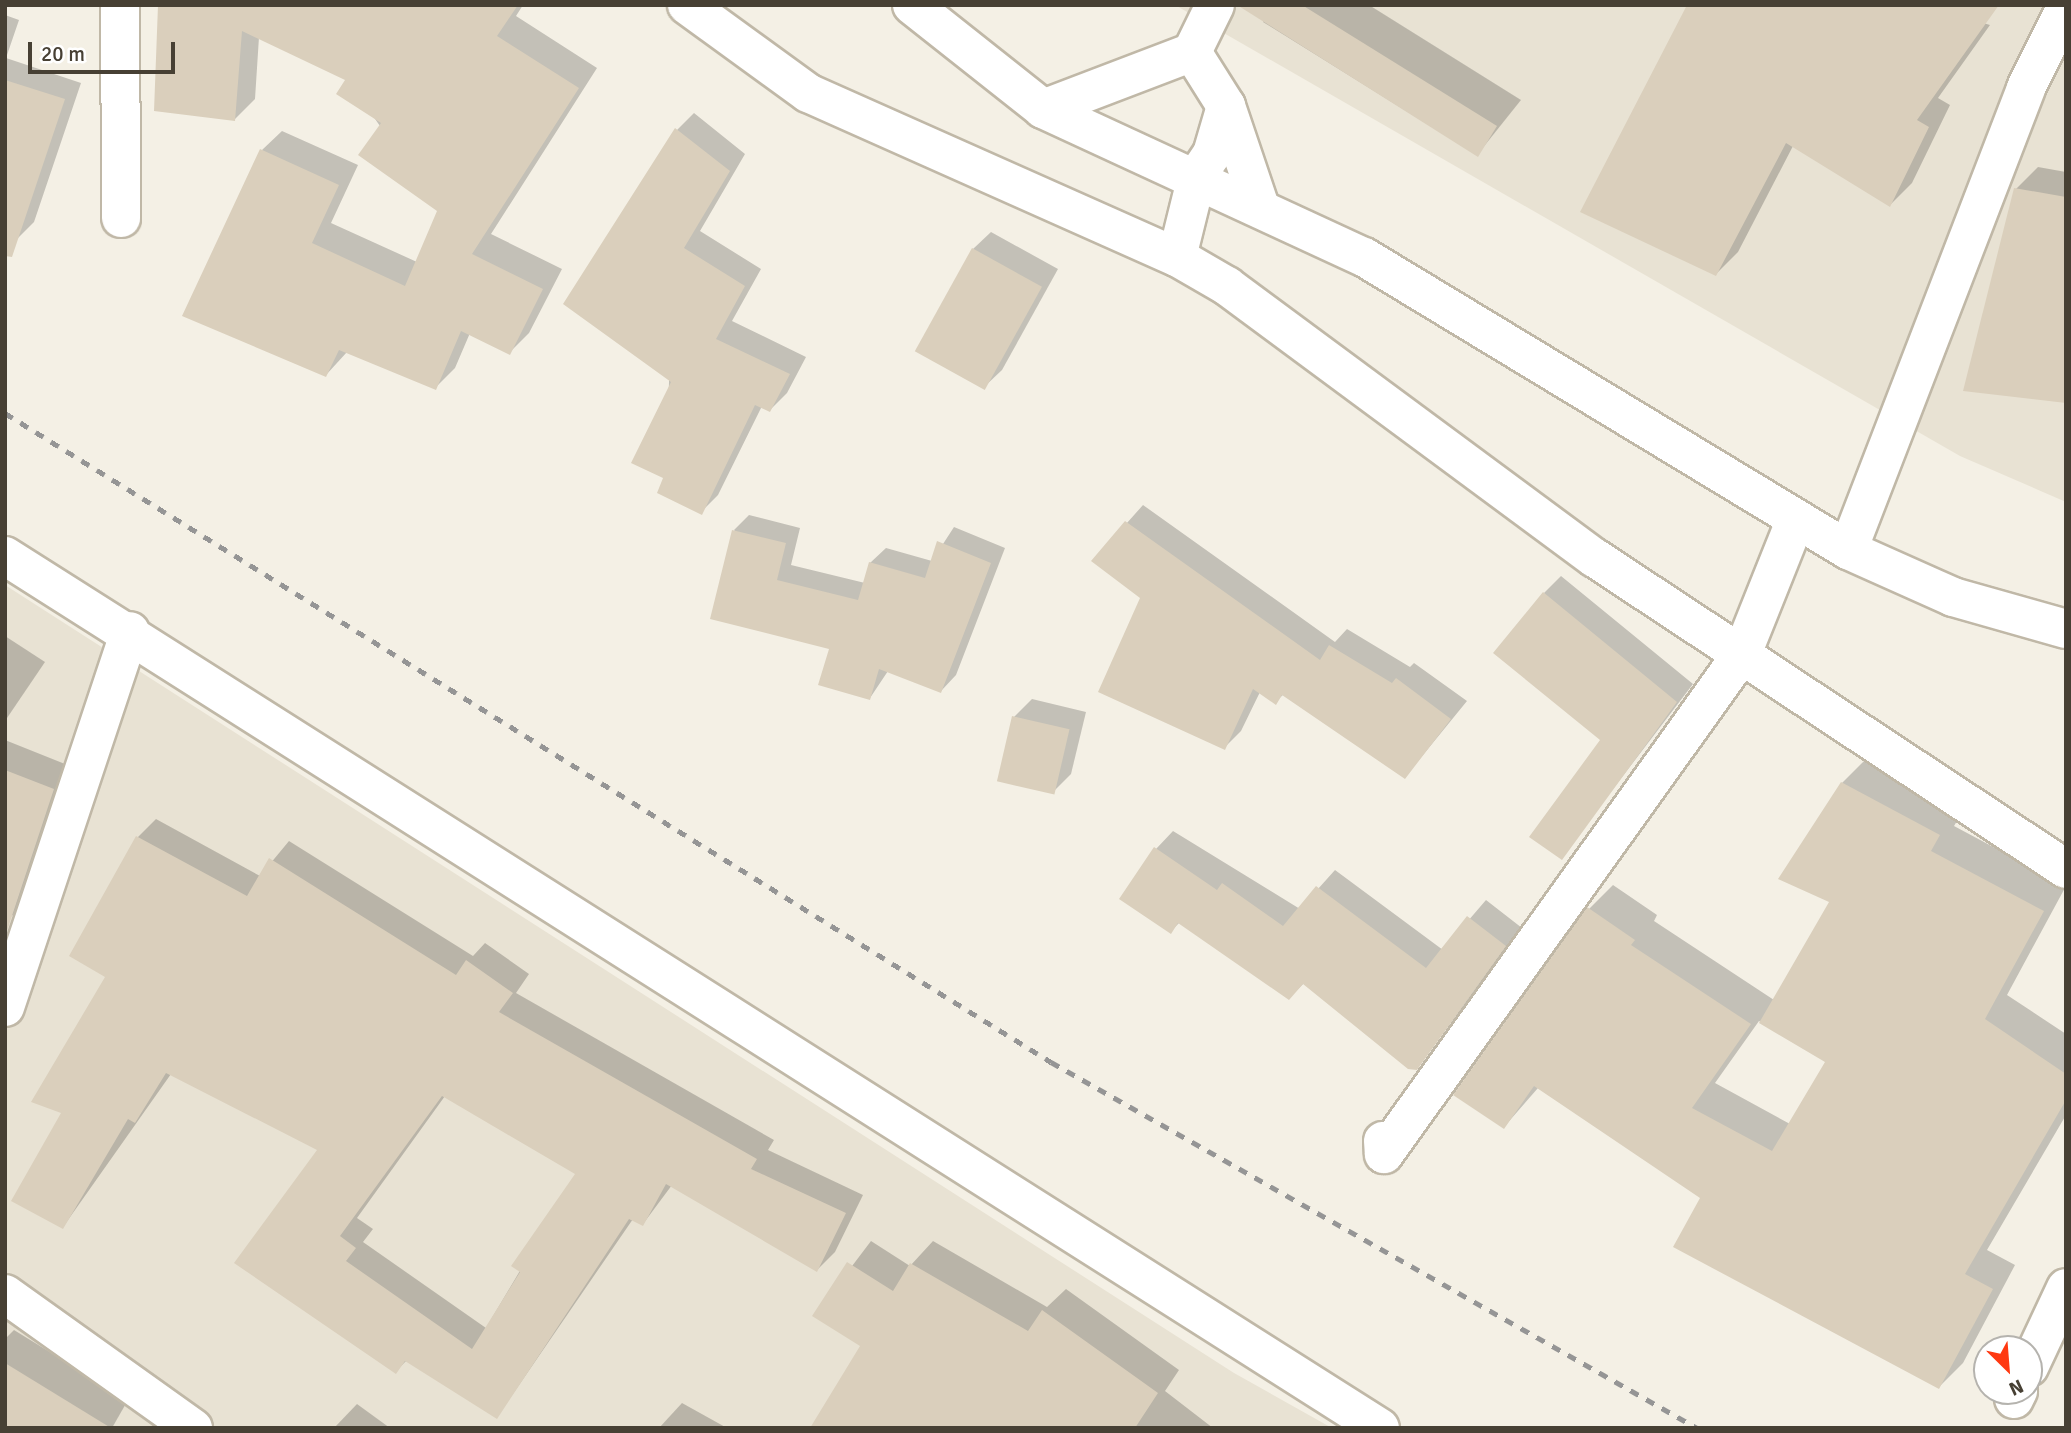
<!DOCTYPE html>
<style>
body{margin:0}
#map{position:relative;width:2071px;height:1433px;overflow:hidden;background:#f4f0e5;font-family:Signika,sans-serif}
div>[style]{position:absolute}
.residential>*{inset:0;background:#e8e2d3}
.shadow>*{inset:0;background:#0003}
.building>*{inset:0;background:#dacfbc;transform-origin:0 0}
.roads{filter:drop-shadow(2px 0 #c0b8a7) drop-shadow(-2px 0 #c0b8a7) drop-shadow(0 2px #c0b8a7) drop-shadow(0 -2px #c0b8a7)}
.minor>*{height:38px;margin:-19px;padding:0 19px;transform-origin:19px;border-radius:19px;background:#fff}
.rail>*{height:5px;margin-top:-2.5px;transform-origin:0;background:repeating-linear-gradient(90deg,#959595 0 9px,transparent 0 18px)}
span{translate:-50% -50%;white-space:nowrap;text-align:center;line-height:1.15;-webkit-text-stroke:6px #fff;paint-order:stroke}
.frame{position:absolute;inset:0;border:7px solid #474034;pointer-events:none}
.north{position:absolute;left:1973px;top:1335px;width:70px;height:70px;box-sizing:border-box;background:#fff;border:2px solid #b5b3ae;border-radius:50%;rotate:155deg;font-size:19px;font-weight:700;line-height:28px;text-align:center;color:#474034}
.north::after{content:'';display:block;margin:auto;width:24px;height:32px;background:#ff3911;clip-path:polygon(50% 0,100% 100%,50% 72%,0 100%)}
.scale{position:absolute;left:28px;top:42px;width:147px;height:32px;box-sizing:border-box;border:4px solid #474034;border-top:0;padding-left:9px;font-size:21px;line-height:24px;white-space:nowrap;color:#474034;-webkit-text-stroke:5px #fff;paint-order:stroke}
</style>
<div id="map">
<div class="residential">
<i style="clip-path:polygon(1175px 5px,2066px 5px,2066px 502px,1960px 456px)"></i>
<i style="clip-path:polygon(5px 585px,1234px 1373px,1332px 1428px,5px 1428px)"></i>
</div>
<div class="shadow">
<i style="clip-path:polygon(196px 5px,523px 5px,516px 16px,597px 68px,491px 234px,562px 269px,529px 333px,509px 353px,470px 333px,455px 368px,435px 388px,347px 352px,326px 375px,262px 150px,282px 131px,358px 165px,331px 223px,417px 262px,439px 211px,348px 80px,259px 37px,255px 99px,235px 119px)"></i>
<i style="clip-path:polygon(1273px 5px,1369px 5px,1521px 100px,1477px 155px,1263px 22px)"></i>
<i style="clip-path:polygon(1815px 5px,1923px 5px,1990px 25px,1938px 98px,1950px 105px,1912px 183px,1890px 205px,1793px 146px,1738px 252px,1716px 274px)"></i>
<i style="clip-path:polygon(5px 15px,19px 20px,6px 58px,81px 83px,34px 222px,18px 238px,5px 233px)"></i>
<i style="clip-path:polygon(694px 113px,745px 154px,700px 231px,761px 269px,732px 321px,806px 357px,787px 393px,770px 410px,762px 406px,718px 495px,701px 512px,666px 477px,677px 130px)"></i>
<i style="clip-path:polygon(2038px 167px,2066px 172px,2066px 402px,2016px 189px)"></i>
<i style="clip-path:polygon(991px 232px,1058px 269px,1002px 370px,984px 387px,973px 249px)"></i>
<i style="clip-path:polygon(1143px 505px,1335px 642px,1347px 629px,1410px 667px,1414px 663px,1467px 701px,1405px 777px,1284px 694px,1275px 702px,1260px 692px,1241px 731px,1224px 748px,1143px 598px,1093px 561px)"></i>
<i style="clip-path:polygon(749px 515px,800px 528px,791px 565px,865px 583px,870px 563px,886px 548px,932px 561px,954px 527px,1005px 548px,956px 675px,941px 691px,888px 671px,870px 698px,734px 530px)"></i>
<i style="clip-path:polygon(1561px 576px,1693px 684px,1561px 857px,1603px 740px,1544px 593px)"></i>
<i style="clip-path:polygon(5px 636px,45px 662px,5px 721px)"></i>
<i style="clip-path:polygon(1032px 699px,1086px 712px,1071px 774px,1053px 792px,1014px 717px)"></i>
<i style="clip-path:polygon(5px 740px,75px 768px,31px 899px,5px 922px)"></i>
<i style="clip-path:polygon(evenodd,1866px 759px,1963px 811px,1954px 826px,2066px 886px,2007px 995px,2066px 1034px,2066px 1115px,1987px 1250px,2015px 1265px,1963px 1363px,1939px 1387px,1702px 1197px,1538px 1088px,1504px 1127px,1589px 909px,1613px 885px,1657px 915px,1654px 921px,1774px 1000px,1831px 901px,1842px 783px,1866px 759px,1759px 1021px,1827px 1061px,1790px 1124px,1715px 1083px,1759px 1021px)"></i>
<i style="clip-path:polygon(evenodd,156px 819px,260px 876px,289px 841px,473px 956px,485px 943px,529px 974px,516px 993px,774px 1140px,768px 1150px,863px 1195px,835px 1252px,817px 1270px,672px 1185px,643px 1224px,633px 1219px,497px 1417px,407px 1360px,396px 1371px,237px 1262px,320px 1150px,171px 1074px,63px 1227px,64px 1112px,107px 976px,138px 837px,156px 819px,445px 1096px,578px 1173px,486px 1328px,363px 1242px,373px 1229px,357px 1218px,445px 1096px)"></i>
<i style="clip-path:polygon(1173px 831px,1300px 909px,1335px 870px,1443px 950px,1486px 900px,1522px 928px,1417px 1068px,1304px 983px,1289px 998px,1180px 922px,1170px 932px,1156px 849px)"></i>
<i style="clip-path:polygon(871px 1241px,910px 1266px,933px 1241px,1047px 1307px,1066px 1289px,1179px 1370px,1165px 1391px,1213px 1428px,812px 1428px,862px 1345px,815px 1315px)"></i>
<i style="clip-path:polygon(14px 1330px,128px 1400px,112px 1428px,5px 1428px,5px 1339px)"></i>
<i style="clip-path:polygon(682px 1403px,727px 1428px,659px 1428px)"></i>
<i style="clip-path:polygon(357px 1404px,390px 1428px,334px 1428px)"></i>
</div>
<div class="building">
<i style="clip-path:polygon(158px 5px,518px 5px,497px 36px,579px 88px,472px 254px,543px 289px,510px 355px,461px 331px,436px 390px,339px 350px,326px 377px,182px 316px,260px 149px,339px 185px,312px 243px,405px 286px,437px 211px,358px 155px,381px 123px,336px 94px,345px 80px,242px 31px,235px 121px,154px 111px)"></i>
<i style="clip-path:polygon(1237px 5px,1302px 5px,1497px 126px,1478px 157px)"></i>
<i style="clip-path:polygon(1687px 5px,1999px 5px,1917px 120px,1929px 127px,1890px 207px,1786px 143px,1716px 276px,1580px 212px)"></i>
<i style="clip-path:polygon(5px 80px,65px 99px,12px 257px,5px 256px)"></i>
<i style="clip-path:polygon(675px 128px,730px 171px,684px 248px,745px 286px,716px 339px,790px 374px,770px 412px,755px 405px,702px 515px,657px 493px,663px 478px,631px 463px,671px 382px,563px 304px)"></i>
<i style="clip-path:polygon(2014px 188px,2066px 197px,2066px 403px,1963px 391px)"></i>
<i style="left:972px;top:248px;width:80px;height:118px;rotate:29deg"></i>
<i style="clip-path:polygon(1125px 521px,1320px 660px,1329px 645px,1392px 683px,1396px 678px,1451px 719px,1405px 779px,1282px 695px,1276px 705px,1253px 689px,1225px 750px,1098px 692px,1140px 598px,1091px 561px)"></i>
<i style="clip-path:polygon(732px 530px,786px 543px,777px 580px,858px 600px,869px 562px,925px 578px,937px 541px,991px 563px,941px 693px,879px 669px,870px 700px,818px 685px,829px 649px,710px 619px)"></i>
<i style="clip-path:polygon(1543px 592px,1677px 702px,1562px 860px,1529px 837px,1600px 740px,1493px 653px)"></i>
<i style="left:1012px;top:716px;width:59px;height:67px;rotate:13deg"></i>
<i style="clip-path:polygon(5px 770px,54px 789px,5px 937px)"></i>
<i style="clip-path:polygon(1841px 782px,1940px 835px,1931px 851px,2044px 911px,1985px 1019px,2066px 1074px,2066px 1100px,1965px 1274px,1993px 1289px,1939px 1389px,1673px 1247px,1700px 1198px,1534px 1086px,1504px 1129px,1453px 1095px,1587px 907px,1635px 940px,1631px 945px,1751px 1024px,1692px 1108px,1772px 1151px,1825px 1062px,1759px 1023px,1829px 902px,1778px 879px)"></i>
<i style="clip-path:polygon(evenodd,136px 836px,247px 896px,269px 858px,456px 975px,466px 960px,513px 993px,499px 1012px,757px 1159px,751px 1169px,846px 1213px,817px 1272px,666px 1184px,643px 1226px,629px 1219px,497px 1419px,405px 1361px,396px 1374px,234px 1263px,317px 1150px,166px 1073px,135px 1123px,128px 1119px,63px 1229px,11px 1201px,61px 1113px,31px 1102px,105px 977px,69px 956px,136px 836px,442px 1096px,575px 1174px,511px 1266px,520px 1272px,472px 1349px,346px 1261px,356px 1248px,340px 1236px,442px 1096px)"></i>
<i style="clip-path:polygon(1154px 847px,1217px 890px,1222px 883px,1283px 926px,1316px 886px,1426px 968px,1467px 916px,1506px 946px,1417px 1070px,1408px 1069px,1303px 984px,1289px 1000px,1178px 923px,1171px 934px,1119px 899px)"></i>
<i style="clip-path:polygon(847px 1262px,893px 1291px,910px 1263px,1028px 1331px,1042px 1310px,1158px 1393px,1135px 1428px,810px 1428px,860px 1346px,812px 1316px)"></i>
<i style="clip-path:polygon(5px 1363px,111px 1428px,5px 1428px)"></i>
</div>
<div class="roads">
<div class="minor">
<i style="left:120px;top:5px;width:213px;rotate:89.7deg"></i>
<i style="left:687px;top:5px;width:150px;rotate:36deg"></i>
<i style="left:808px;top:93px;width:404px;rotate:24deg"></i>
<i style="left:1177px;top:257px;width:58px;rotate:30.1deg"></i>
<i style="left:1227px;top:286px;width:458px;rotate:36.5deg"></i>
<i style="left:1595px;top:558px;width:564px;rotate:33.44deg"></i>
<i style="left:912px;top:5px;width:167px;rotate:38.4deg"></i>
<i style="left:1043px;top:109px;width:353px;rotate:24.8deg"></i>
<i style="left:1364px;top:257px;width:566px;rotate:31.19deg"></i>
<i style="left:1848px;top:550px;width:115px;rotate:24.1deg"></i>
<i style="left:1953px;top:597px;width:117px;rotate:15.8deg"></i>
<i style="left:1192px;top:52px;width:64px;rotate:57.8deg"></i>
<i style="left:1226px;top:106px;width:103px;rotate:71.4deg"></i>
<i style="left:1043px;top:109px;width:160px;rotate:-20.9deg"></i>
<i style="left:1192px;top:52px;width:52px;rotate:-63.9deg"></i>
<i style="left:1177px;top:257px;width:83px;rotate:-76.1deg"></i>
<i style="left:1197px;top:176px;width:27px;rotate:-56deg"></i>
<i style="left:1212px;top:154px;width:50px;rotate:-73.7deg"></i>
<i style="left:1848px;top:550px;width:495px;rotate:-68.9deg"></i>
<i style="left:2026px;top:88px;width:90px;rotate:-63.7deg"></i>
<i style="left:5px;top:556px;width:1628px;rotate:32.38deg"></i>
<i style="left:5px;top:1007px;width:396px;rotate:-71.6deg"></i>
<i style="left:1383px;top:1141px;width:13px;rotate:86deg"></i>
<i style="left:1384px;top:1154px;width:615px;rotate:-54.4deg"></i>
<i style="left:1742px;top:654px;width:145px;rotate:-68.2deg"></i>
<i style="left:5px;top:1294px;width:231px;rotate:35.5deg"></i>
<i style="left:2029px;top:1367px;width:87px;rotate:-64.9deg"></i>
<i style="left:2014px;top:1399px;width:9px;rotate:-63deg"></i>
</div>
</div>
<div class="rail">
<i style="left:5px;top:413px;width:1231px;rotate:31.82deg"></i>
<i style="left:1051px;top:1062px;width:742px;rotate:29.53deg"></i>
</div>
<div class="frame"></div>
<div class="north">N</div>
<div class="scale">20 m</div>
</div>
